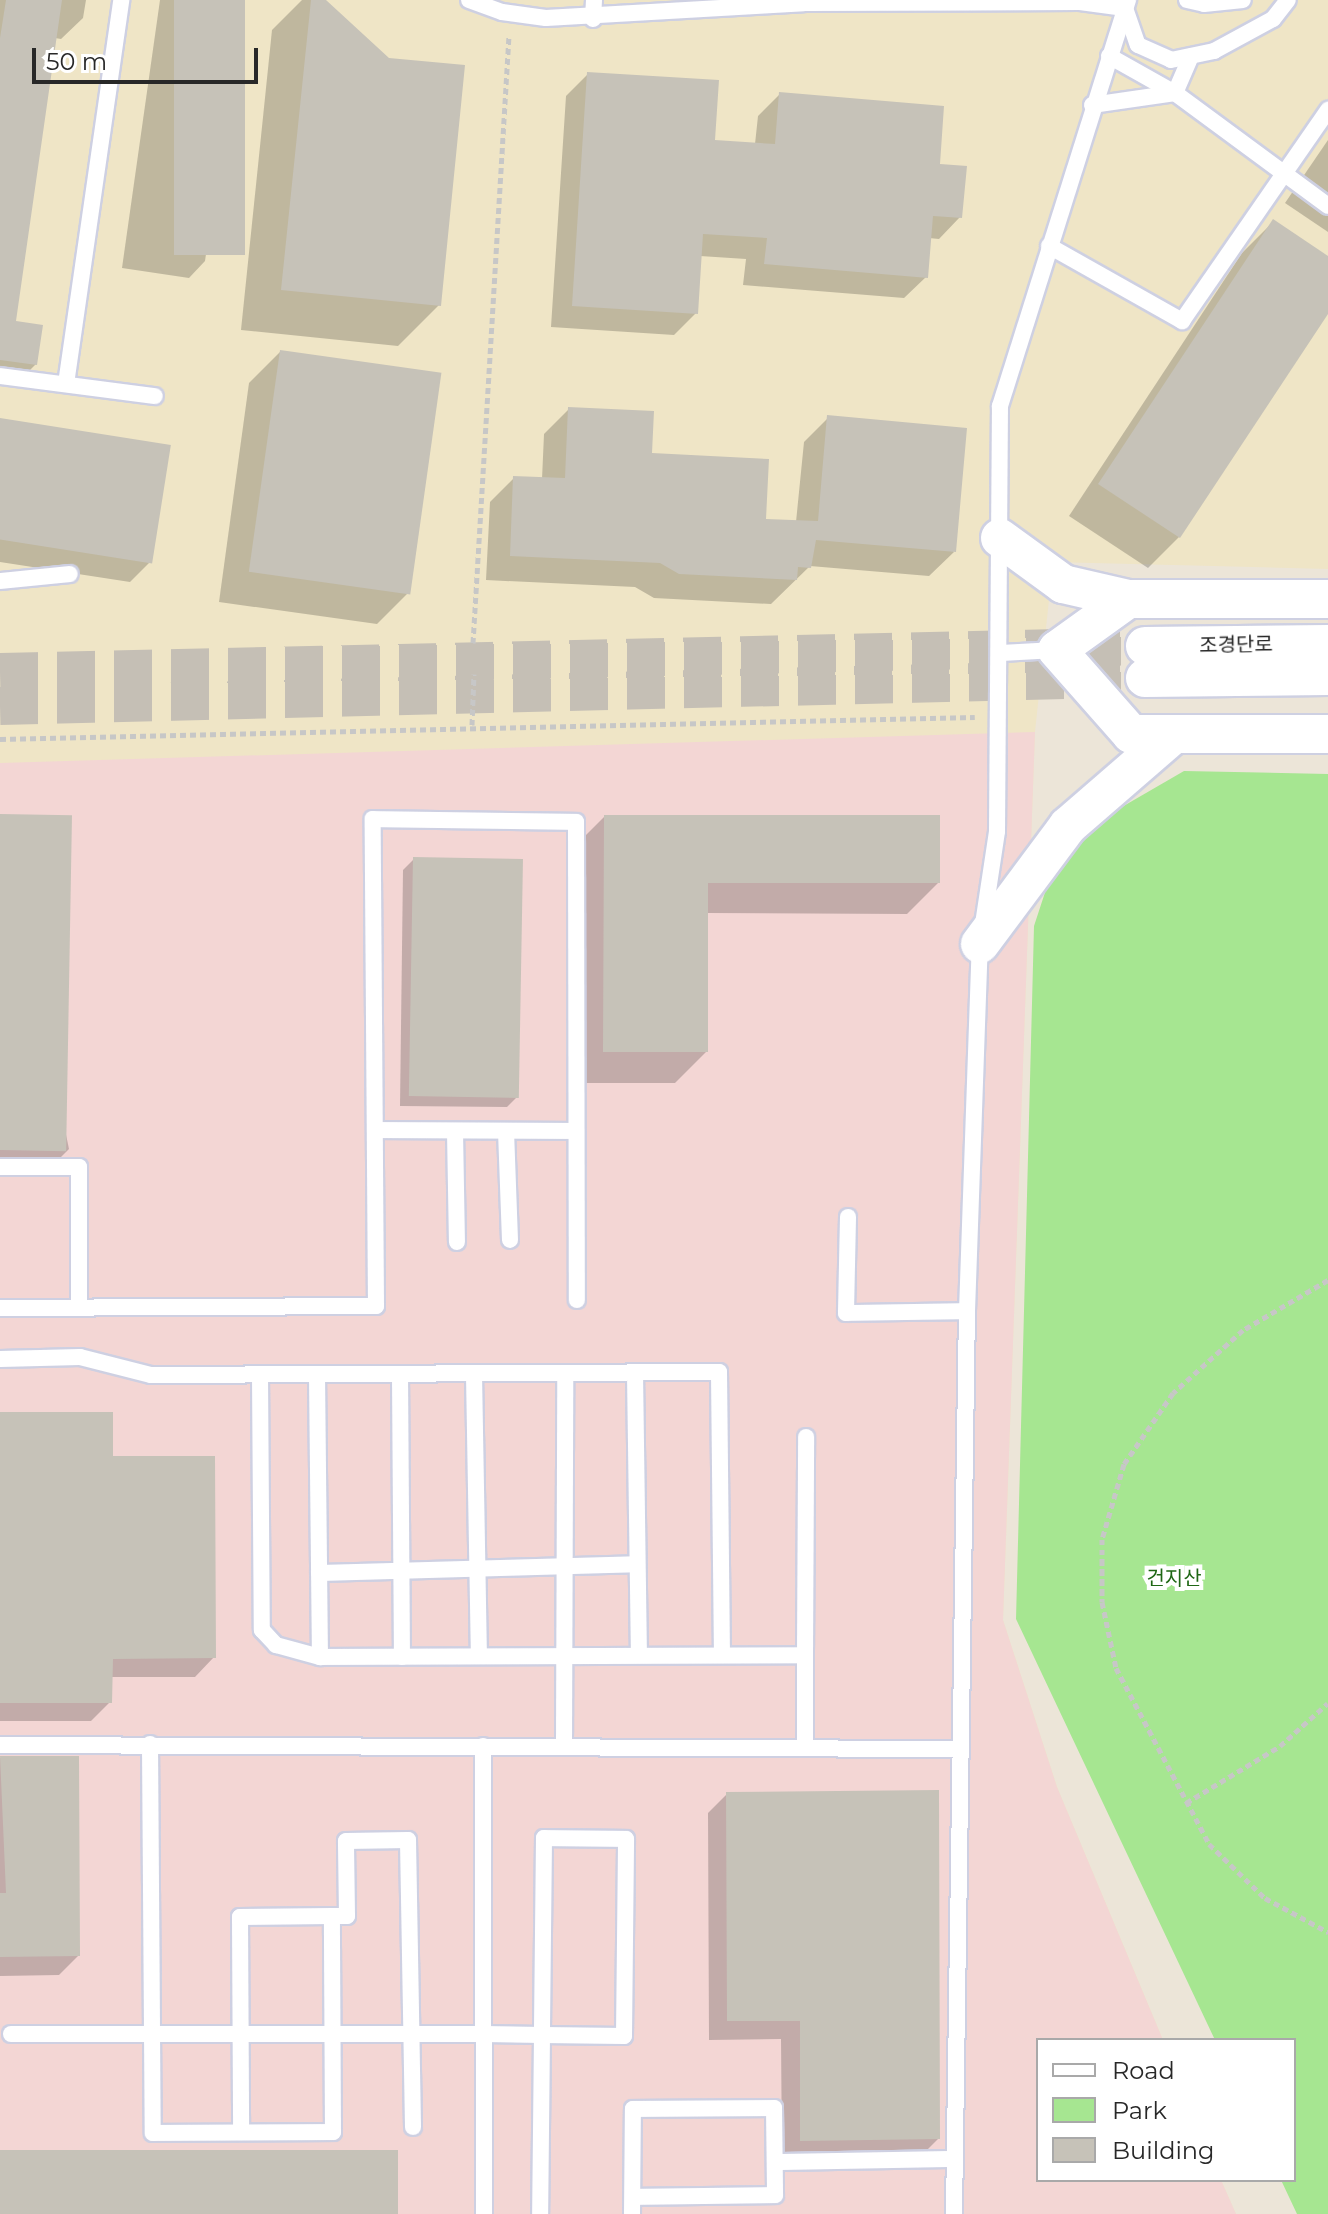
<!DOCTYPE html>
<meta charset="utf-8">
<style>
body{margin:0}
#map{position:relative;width:1328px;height:2214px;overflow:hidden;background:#ece5d8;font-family:Montserrat,"Noto Sans KR",sans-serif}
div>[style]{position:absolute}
.education>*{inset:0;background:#efe5c6}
.medical>*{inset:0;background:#f3d6d4}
.green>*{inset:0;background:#a6e691}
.shadow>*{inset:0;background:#0003}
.building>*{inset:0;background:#c6c2b8;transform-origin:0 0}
.tertiary-tunnel>*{height:38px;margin-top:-19px;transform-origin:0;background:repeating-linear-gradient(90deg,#c5bfb5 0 38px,transparent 0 57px)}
.path>*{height:5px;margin-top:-2.5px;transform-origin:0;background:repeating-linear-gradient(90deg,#c7c7c7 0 6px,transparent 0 10px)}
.roads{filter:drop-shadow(2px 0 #ced0e2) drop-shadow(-2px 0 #ced0e2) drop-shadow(0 2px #ced0e2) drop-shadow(0 -2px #ced0e2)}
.service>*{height:16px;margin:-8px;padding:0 8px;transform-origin:8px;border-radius:8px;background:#fff}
.tertiary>*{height:38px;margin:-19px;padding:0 19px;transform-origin:19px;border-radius:19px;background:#fff}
span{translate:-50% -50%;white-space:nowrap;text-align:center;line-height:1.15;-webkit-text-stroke:8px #fff;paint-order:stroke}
.street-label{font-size:20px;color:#282828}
.park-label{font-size:20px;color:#1f6715}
.legend{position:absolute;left:1036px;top:2038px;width:260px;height:144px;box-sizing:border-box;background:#fff;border:2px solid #a9a9a9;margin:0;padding:10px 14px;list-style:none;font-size:24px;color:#282828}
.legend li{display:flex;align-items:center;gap:16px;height:40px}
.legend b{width:40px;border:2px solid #a9a9a9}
.scale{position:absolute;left:32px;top:48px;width:226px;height:36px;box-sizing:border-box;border:4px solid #282828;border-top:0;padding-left:10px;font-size:24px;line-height:28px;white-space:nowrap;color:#282828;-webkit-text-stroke:6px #fff;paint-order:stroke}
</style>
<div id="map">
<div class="education">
<i style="clip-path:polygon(0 0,1328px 0,1328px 569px,1053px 562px,1035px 732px,1003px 1620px,1057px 1787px,1163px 2040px,1038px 2040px,1038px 2180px,1221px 2180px,1236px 2214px,0 2214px)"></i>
</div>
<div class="medical">
<i style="clip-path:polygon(1035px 732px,1003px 1620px,1057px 1787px,1163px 2040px,1038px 2040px,1038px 2180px,1221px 2180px,1236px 2214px,0 2214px,0 763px)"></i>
</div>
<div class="green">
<i style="clip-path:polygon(1184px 771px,1328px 774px,1328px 2214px,1297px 2214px,1281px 2180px,1294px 2180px,1294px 2040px,1215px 2040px,1016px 1619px,1034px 926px,1054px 865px,1108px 815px)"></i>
</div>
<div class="shadow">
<i style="clip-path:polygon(0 0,86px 0,83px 18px,61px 39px,55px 38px,13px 323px,36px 364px,14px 386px,0 384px)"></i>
<i style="clip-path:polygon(160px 0,243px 0,205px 261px,189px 278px,122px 268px)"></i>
<i style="clip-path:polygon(302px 0,323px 0,439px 305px,398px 346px,241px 330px,272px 30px)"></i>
<i style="clip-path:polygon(588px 74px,713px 142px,755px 144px,758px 116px,780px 94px,938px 166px,960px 217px,939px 239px,929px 238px,926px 277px,904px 298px,743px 285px,746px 259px,700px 256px,696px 313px,674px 335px,551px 327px,566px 96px)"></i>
<i style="clip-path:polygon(1328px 140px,1328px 232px,1285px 203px)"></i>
<i style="clip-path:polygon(1273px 222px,1328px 258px,1328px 310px,1179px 537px,1148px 568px,1069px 516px,1242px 253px)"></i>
<i style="clip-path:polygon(280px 352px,408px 593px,377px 624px,219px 602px,249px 383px)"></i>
<i style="clip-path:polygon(569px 409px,764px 521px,796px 522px,804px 442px,828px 418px,954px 552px,929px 576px,810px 566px,771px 604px,654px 598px,635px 587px,486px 580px,490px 502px,514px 478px,542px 479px,544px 434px)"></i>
<i style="clip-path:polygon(0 420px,151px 561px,130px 582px,0 562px)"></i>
<i style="clip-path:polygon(0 816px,69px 1149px,53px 1165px,0 1165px)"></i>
<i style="clip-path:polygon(604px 817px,938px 883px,907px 914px,706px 913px,706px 1052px,675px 1083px,572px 1083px,573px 848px)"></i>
<i style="clip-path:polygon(414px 859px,518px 1096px,507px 1107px,400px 1106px,403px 870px)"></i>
<i style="clip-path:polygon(0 1414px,111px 1458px,214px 1657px,195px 1677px,111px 1677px,110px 1702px,91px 1721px,0 1721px)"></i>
<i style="clip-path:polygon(0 1758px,77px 1758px,78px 1956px,59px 1975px,0 1976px)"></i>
<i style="clip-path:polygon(727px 1794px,938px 2139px,919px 2158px,782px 2159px,781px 2039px,709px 2040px,708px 1813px)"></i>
</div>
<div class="building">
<i style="clip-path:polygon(6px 0,62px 0,16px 321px,43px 325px,37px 365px,0 360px,0 38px)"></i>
<i style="left:174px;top:0;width:71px;height:255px"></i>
<i style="clip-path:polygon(311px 0,326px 0,389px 58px,465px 65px,441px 306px,281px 290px)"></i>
<i style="clip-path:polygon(587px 72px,719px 80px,715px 140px,775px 144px,779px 92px,944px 106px,940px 164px,967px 166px,962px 218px,933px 216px,928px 278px,764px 264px,767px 238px,703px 234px,698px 314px,572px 306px)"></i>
<i style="clip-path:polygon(1273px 219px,1328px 256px,1328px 314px,1180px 538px,1098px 484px)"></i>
<i style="left:280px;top:350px;width:163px;height:224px;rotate:8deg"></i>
<i style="clip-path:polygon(568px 407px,654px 411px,652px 453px,769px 459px,766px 519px,818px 521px,827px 415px,967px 428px,956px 552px,816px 540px,811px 568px,798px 567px,797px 580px,679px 574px,660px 563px,510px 556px,513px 476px,565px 478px)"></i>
<i style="left:0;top:418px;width:173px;height:120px;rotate:9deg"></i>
<i style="left:0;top:814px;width:72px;height:336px;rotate:1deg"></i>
<i style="clip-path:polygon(604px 815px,940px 815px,940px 883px,708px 883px,708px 1052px,603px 1052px)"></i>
<i style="left:413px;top:857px;width:110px;height:239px;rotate:1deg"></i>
<i style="clip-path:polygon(0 1412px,113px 1412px,113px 1456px,215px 1456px,216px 1658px,113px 1659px,112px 1703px,0 1703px)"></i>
<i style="clip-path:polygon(0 1756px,79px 1756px,80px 1956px,0 1957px,0 1893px,6px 1893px)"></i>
<i style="clip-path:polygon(939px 1790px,940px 2139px,800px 2141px,800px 2021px,727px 2021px,726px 1792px)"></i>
<i style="left:0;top:2150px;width:398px;height:64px"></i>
</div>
<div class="tertiary-tunnel">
<i style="left:0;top:672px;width:1145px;rotate:-1.3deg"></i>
<i style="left:0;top:706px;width:1145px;rotate:-1.4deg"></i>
</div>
<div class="path">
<i style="left:473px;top:643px;width:609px;rotate:-86.61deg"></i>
<i style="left:472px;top:725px;width:51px;rotate:-87.8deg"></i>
<i style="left:0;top:739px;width:975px;rotate:-1.29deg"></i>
<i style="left:1328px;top:1280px;width:99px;rotate:149.5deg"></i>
<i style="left:1243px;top:1330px;width:94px;rotate:138deg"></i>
<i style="left:1173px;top:1393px;width:86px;rotate:124.6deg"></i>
<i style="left:1124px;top:1464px;width:78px;rotate:106.3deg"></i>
<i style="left:1102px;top:1539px;width:63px;rotate:90deg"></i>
<i style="left:1102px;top:1602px;width:67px;rotate:78deg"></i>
<i style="left:1116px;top:1668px;width:199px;rotate:62.1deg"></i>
<i style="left:1209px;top:1844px;width:78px;rotate:44deg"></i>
<i style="left:1265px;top:1898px;width:72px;rotate:28.4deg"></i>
<i style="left:1186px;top:1803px;width:110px;rotate:-31.2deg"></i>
<i style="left:1280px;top:1746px;width:64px;rotate:-41.9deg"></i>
</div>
<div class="roads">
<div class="service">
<i style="left:469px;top:0;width:35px;rotate:20deg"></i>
<i style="left:502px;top:12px;width:44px;rotate:7.8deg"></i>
<i style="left:546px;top:18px;width:258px;rotate:-3.3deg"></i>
<i style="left:804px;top:3px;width:276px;rotate:-0.2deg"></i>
<i style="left:1080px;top:2px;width:45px;rotate:7.6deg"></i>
<i style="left:1187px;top:0;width:17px;rotate:13deg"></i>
<i style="left:1204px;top:4px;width:39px;rotate:-6deg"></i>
<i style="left:1125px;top:8px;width:39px;rotate:71deg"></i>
<i style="left:1138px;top:45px;width:36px;rotate:24deg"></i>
<i style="left:1171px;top:60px;width:44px;rotate:-11.8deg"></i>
<i style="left:1214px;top:51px;width:67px;rotate:-28.5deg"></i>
<i style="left:1273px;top:19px;width:24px;rotate:-52deg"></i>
<i style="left:593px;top:19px;width:19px;rotate:-87deg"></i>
<i style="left:1109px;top:56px;width:76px;rotate:29.3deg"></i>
<i style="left:1175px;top:93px;width:190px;rotate:36.4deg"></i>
<i style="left:1175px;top:93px;width:40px;rotate:-66.6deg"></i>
<i style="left:1092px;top:105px;width:84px;rotate:-8.2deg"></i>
<i style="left:1049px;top:246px;width:153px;rotate:29.4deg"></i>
<i style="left:1182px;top:321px;width:257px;rotate:-55.3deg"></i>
<i style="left:0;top:376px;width:156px;rotate:7.4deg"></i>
<i style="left:66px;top:384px;width:388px;rotate:-81.8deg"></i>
<i style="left:0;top:581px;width:70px;rotate:-5.7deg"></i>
<i style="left:1000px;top:653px;width:57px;rotate:-3deg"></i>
<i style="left:376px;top:1130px;width:200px;rotate:0.3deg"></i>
<i style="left:455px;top:1131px;width:111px;rotate:89deg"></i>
<i style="left:506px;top:1131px;width:109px;rotate:87.9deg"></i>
<i style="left:0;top:1167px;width:79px"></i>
<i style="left:79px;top:1167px;width:139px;rotate:90deg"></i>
<i style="left:848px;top:1217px;width:96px;rotate:91.2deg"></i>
<i style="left:846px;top:1313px;width:121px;rotate:-0.9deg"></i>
<i style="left:0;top:1308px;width:376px;rotate:-0.3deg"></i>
<i style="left:376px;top:1306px;width:487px;rotate:-90.4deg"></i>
<i style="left:373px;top:819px;width:203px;rotate:0.8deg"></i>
<i style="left:576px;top:822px;width:478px;rotate:89.9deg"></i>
<i style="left:0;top:1359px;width:80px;rotate:-1.4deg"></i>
<i style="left:80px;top:1357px;width:73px;rotate:14.2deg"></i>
<i style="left:151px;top:1375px;width:568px;rotate:-0.3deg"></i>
<i style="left:719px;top:1372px;width:283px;rotate:89.4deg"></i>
<i style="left:635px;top:1373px;width:282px;rotate:89.2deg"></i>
<i style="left:260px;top:1374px;width:256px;rotate:89.6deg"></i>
<i style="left:262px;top:1630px;width:21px;rotate:47deg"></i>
<i style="left:276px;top:1645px;width:46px;rotate:15.3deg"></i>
<i style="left:317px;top:1374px;width:283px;rotate:89.4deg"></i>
<i style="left:320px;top:1657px;width:485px;rotate:-0.2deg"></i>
<i style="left:805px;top:1655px;width:218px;rotate:-89.7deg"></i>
<i style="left:400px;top:1374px;width:283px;rotate:89.6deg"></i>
<i style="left:474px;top:1374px;width:282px;rotate:89deg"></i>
<i style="left:319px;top:1573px;width:318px;rotate:-1.6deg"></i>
<i style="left:150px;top:1744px;width:389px;rotate:89.6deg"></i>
<i style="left:153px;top:2133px;width:180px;rotate:-0.3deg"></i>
<i style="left:333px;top:2132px;width:216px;rotate:-90.3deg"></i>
<i style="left:332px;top:1916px;width:92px;rotate:179.4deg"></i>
<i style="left:240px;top:1917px;width:215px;rotate:89.7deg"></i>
<i style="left:0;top:1745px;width:960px;rotate:0.24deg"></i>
<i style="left:483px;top:1746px;width:468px;rotate:89.9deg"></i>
<i style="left:805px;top:1746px;width:91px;rotate:-90deg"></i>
<i style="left:564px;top:1747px;width:374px;rotate:-89.8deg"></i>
<i style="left:332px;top:1916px;width:15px"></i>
<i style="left:347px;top:1916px;width:75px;rotate:-90.8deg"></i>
<i style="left:346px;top:1841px;width:62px;rotate:-0.9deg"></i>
<i style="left:408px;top:1840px;width:287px;rotate:89deg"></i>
<i style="left:11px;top:2034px;width:472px"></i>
<i style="left:483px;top:2034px;width:59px;rotate:1deg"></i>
<i style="left:542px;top:2035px;width:82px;rotate:0.7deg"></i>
<i style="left:624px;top:2036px;width:197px;rotate:-89.4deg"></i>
<i style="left:626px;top:1839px;width:82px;rotate:-179.3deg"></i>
<i style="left:544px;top:1838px;width:197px;rotate:90.6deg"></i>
<i style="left:542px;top:2035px;width:179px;rotate:90.6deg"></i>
<i style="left:775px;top:2162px;width:180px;rotate:-1deg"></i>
<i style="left:632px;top:2214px;width:105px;rotate:-89.5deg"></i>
<i style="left:633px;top:2109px;width:141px;rotate:-0.4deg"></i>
<i style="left:774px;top:2108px;width:87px;rotate:89.3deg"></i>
<i style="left:775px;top:2195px;width:142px;rotate:179.2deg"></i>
<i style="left:954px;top:2214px;width:903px;rotate:-89.18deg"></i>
<i style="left:967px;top:1311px;width:367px;rotate:-88deg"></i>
<i style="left:980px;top:944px;width:114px;rotate:-81.4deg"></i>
<i style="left:997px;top:831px;width:425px;rotate:-89.6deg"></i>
<i style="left:1000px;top:406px;width:426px;rotate:-72.5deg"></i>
</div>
<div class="tertiary">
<i style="left:1000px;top:538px;width:78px;rotate:36.1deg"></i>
<i style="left:1063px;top:584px;width:67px;rotate:13deg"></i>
<i style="left:1128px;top:599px;width:200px"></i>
<i style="left:1128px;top:599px;width:87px;rotate:144.3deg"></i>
<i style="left:1057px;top:650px;width:112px;rotate:48.6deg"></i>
<i style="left:1131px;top:734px;width:197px"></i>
<i style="left:1145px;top:646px;width:183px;rotate:-0.6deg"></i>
<i style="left:1145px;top:678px;width:183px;rotate:-0.6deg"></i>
<i style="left:980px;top:944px;width:147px;rotate:-53.3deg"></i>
<i style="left:1068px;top:826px;width:138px;rotate:-40.9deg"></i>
</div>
</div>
<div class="street-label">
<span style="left:1236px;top:645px;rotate:-1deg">조경단로</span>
</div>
<div class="park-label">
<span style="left:1174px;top:1578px">건지산</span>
</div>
<ul class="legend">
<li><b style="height:10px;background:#fff"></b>Road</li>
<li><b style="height:22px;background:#a6e691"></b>Park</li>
<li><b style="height:22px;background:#c6c2b8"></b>Building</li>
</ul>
<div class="scale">50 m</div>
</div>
